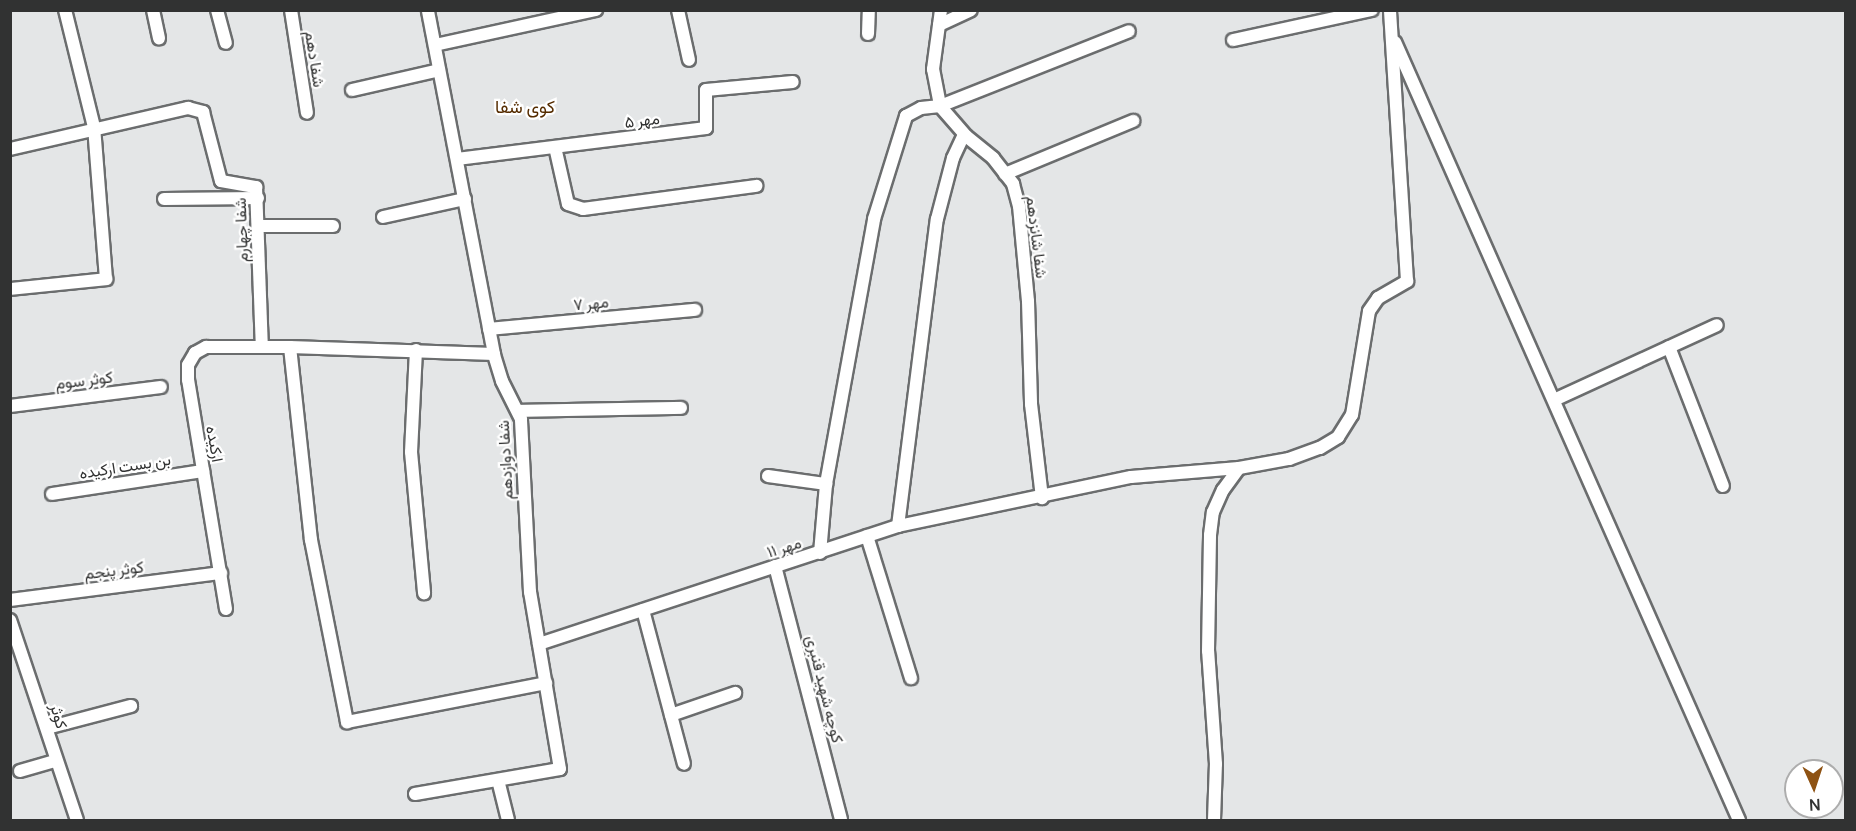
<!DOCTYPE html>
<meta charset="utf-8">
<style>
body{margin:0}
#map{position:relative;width:1856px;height:831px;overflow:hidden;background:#e4e6e7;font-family:Manrope,Vazirmatn,sans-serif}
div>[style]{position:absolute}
.roads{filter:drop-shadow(2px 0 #6b6d6e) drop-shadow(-2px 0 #6b6d6e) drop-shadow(0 2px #6b6d6e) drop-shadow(0 -2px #6b6d6e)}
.minor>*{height:12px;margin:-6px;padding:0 6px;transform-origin:6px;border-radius:6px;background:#fff}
span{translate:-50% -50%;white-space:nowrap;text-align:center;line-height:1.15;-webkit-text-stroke:4.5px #fff;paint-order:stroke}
.street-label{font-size:16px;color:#313232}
.neighbourhood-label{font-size:18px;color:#552c00}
.frame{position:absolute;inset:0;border:12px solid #313232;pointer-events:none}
.north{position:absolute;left:1784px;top:759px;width:60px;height:60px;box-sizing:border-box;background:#fff;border:2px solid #adadad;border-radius:50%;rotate:177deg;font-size:16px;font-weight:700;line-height:24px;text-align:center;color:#313232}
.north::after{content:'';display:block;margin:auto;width:21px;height:27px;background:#8e5213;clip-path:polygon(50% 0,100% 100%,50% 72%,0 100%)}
</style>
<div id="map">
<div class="roads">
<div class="minor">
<i style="left:153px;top:10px;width:29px;rotate:78deg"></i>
<i style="left:217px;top:10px;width:34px;rotate:75deg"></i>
<i style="left:291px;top:10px;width:104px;rotate:81.2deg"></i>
<i style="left:678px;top:10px;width:51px;rotate:77.6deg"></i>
<i style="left:941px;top:10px;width:60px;rotate:97.7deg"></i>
<i style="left:933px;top:69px;width:38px;rotate:79deg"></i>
<i style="left:940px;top:106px;width:40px;rotate:49deg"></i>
<i style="left:966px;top:136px;width:35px;rotate:39deg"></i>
<i style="left:993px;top:158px;width:33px;rotate:52deg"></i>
<i style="left:1013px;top:184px;width:23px;rotate:75deg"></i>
<i style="left:1019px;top:206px;width:95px;rotate:84.6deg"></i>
<i style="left:1028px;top:301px;width:103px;rotate:88.3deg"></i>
<i style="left:1031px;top:404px;width:95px;rotate:83.3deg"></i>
<i style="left:939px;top:25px;width:35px;rotate:-25deg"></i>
<i style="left:868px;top:34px;width:24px;rotate:-88deg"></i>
<i style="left:1233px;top:40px;width:142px;rotate:-12.2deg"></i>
<i style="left:1395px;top:42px;width:851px;rotate:66.15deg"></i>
<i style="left:435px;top:45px;width:165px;rotate:-12.3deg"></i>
<i style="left:352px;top:90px;width:89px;rotate:-12.9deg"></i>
<i style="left:555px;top:147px;width:58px;rotate:77.2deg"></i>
<i style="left:568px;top:204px;width:16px;rotate:18deg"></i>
<i style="left:583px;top:209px;width:175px;rotate:-7.6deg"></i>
<i style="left:10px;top:149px;width:183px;rotate:-13deg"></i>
<i style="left:188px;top:108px;width:16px;rotate:15deg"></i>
<i style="left:203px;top:112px;width:71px;rotate:75.4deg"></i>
<i style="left:221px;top:181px;width:36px;rotate:10deg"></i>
<i style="left:256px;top:187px;width:160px;rotate:87.9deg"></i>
<i style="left:457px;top:159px;width:251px;rotate:-7.1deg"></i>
<i style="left:706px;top:128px;width:38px;rotate:-90deg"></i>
<i style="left:706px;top:90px;width:87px;rotate:-5.3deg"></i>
<i style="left:1005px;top:174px;width:139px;rotate:-22.5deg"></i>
<i style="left:164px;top:199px;width:94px;rotate:-0.6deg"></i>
<i style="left:383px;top:217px;width:84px;rotate:-12.4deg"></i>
<i style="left:258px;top:226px;width:75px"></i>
<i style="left:10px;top:289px;width:97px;rotate:-5.9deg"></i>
<i style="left:106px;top:279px;width:152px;rotate:-94.5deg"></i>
<i style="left:94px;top:127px;width:121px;rotate:-103.9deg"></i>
<i style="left:489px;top:329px;width:207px;rotate:-5.3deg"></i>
<i style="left:290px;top:347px;width:194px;rotate:83.8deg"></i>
<i style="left:311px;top:540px;width:186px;rotate:78.8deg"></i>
<i style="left:347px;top:722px;width:203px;rotate:-11.1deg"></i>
<i style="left:1669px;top:347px;width:149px;rotate:68.8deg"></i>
<i style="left:416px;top:350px;width:102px;rotate:92.8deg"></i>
<i style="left:411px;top:452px;width:142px;rotate:84.7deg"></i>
<i style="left:1554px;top:400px;width:179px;rotate:-24.7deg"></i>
<i style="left:10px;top:406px;width:152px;rotate:-7.2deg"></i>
<i style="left:519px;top:411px;width:162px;rotate:-1.1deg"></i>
<i style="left:768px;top:476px;width:59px;rotate:7.9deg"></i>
<i style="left:52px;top:494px;width:153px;rotate:-8.7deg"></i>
<i style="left:898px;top:526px;width:309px;rotate:-82.8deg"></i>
<i style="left:937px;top:219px;width:63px;rotate:-75.3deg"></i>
<i style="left:953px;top:158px;width:26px;rotate:-65deg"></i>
<i style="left:867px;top:536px;width:149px;rotate:72.8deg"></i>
<i style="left:820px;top:553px;width:69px;rotate:-85deg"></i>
<i style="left:826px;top:484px;width:269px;rotate:-79.7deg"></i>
<i style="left:874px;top:219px;width:108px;rotate:-72.7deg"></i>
<i style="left:906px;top:116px;width:17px;rotate:-28deg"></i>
<i style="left:921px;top:108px;width:19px;rotate:-6deg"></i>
<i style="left:940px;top:106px;width:203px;rotate:-21.6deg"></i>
<i style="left:775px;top:566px;width:262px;rotate:75.4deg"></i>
<i style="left:10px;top:600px;width:213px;rotate:-7.3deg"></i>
<i style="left:226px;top:609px;width:232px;rotate:-99.4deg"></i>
<i style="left:188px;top:380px;width:15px;rotate:-90deg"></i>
<i style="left:188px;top:365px;width:14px;rotate:-60deg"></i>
<i style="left:195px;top:353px;width:13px;rotate:-29deg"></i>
<i style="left:206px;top:347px;width:84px"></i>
<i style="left:290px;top:347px;width:204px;rotate:2deg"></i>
<i style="left:643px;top:610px;width:159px;rotate:75.1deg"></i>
<i style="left:10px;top:620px;width:211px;rotate:71.5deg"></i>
<i style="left:539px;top:644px;width:378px;rotate:-18.2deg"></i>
<i style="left:898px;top:526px;width:238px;rotate:-11.9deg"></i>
<i style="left:1131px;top:477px;width:108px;rotate:-4.8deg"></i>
<i style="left:1239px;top:468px;width:51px;rotate:-10.2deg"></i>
<i style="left:1289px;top:459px;width:33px;rotate:-20deg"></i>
<i style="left:1320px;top:448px;width:21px;rotate:-31deg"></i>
<i style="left:1338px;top:437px;width:26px;rotate:-58deg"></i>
<i style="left:1352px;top:415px;width:105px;rotate:-80.7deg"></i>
<i style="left:1369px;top:311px;width:16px;rotate:-55deg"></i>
<i style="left:1378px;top:298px;width:34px;rotate:-30deg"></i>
<i style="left:1407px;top:281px;width:272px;rotate:-93.6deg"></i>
<i style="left:671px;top:715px;width:68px;rotate:-19deg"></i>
<i style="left:47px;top:728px;width:87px;rotate:-14.7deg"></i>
<i style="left:20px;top:771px;width:37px;rotate:-16deg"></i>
<i style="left:498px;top:780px;width:41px;rotate:76deg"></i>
<i style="left:415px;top:794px;width:147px;rotate:-9.8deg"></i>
<i style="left:560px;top:769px;width:180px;rotate:-99.6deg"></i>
<i style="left:530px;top:592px;width:173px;rotate:-93deg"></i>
<i style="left:521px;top:419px;width:42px;rotate:-116.6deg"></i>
<i style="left:502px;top:381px;width:28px;rotate:-107deg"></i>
<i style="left:494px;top:354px;width:350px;rotate:-100.9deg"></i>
<i style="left:1214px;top:820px;width:56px;rotate:-88deg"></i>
<i style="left:1216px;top:764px;width:113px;rotate:-94deg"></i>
<i style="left:1208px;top:651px;width:116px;rotate:-89deg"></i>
<i style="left:1210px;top:535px;width:23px;rotate:-83deg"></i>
<i style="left:1213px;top:512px;width:24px;rotate:-66deg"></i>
<i style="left:1223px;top:490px;width:27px;rotate:-54deg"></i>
</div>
</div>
<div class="street-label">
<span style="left:315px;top:59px;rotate:81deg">شفا دهم</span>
<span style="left:642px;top:120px;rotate:-7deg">مهر ۵</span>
<span style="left:241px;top:230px;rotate:-92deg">شفا چهارم</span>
<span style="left:1037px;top:237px;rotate:83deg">شفا شانزدهم</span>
<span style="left:591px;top:303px;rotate:-5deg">مهر ۷</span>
<span style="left:84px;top:380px;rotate:-7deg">کوثر سوم</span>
<span style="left:215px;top:444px;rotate:80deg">ارکیده</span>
<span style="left:505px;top:460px;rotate:-93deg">شفا دوازدهم</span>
<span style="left:125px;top:466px;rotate:-9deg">بن بست ارکیده</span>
<span style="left:784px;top:547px;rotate:-17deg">مهر ۱۱</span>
<span style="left:114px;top:570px;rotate:-7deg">کوثر پنجم</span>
<span style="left:825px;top:689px;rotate:76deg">کوچه شهید قنبری</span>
<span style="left:59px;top:716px;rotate:74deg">کوثر</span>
</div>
<div class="neighbourhood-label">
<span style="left:525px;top:106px">کوی شفا</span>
</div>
<div class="frame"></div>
<div class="north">N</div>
</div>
